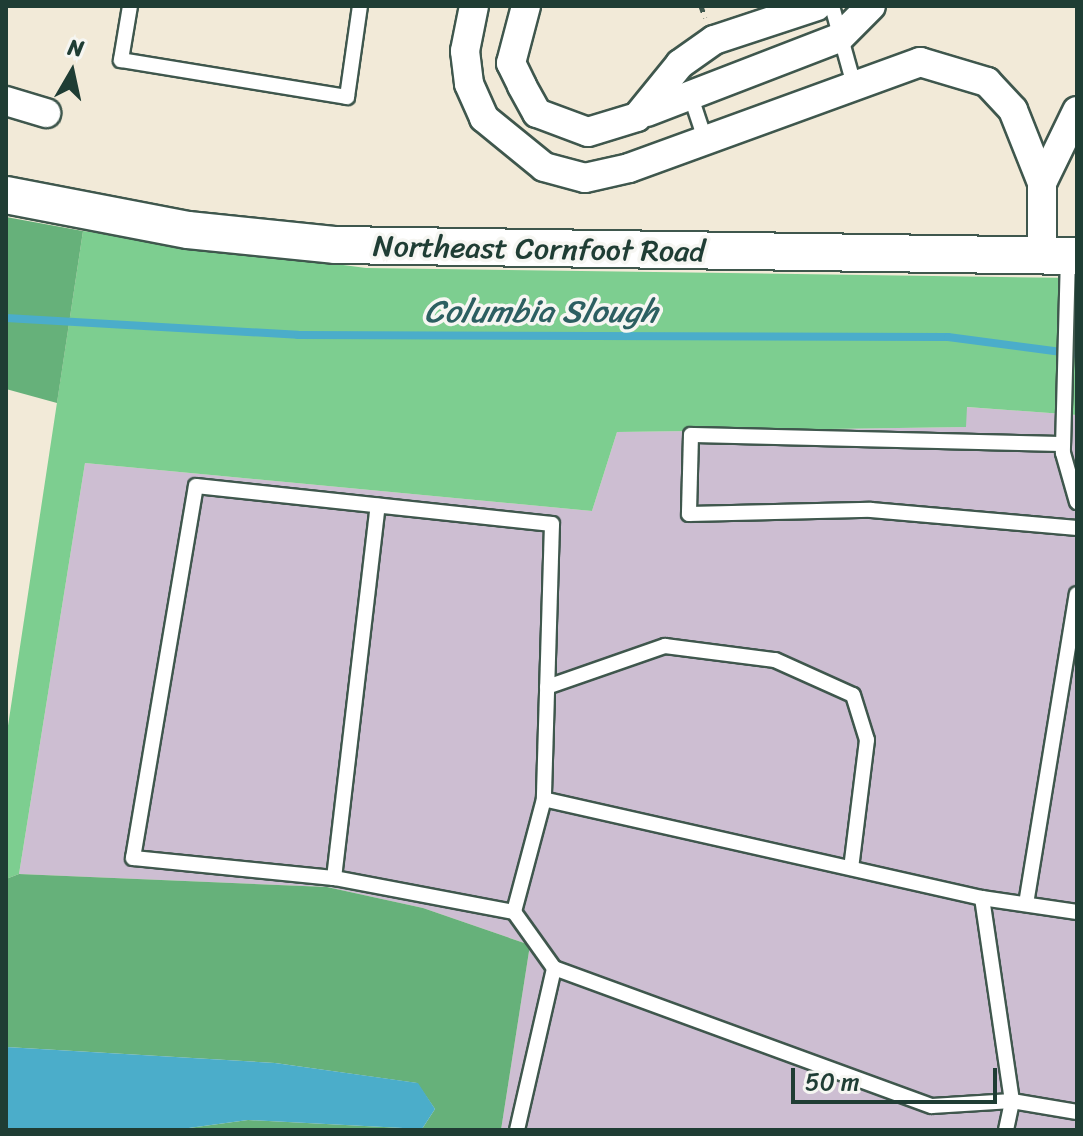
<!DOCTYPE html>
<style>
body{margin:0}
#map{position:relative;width:1083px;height:1136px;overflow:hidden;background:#f2ead8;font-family:Sriracha,sans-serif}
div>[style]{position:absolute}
.industrial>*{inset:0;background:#cdbed2}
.green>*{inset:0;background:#7dce90}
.forest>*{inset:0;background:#66b17a}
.water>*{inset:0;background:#4badca}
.stream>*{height:8px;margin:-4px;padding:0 4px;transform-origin:4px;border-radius:4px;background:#4badca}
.path>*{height:5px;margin-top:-2.5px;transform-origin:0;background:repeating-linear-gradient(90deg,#3f574d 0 6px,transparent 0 12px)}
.roads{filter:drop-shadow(2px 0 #3f574d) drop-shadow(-2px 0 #3f574d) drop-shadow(0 2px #3f574d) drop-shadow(0 -2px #3f574d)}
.service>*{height:14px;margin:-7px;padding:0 7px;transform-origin:7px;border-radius:7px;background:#fff}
.minor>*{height:28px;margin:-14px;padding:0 14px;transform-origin:14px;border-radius:14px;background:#fff}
.tertiary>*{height:36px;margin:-18px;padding:0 18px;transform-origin:18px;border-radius:18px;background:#fff}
span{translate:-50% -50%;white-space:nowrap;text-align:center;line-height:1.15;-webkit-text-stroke:7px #f6f6f2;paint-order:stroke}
.street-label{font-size:30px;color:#1f3d34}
.water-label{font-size:32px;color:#2c5f61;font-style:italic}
.frame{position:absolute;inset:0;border:8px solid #1f3d34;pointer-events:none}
.north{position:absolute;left:32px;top:32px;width:80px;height:80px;-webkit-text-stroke:6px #f6f6f2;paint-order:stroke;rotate:9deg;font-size:22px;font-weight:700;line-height:32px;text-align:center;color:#1f3d34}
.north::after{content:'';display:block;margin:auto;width:28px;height:36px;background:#1f3d34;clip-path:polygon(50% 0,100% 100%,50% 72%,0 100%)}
.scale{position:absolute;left:791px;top:1068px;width:206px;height:36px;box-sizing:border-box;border:4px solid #1f3d34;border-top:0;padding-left:10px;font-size:24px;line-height:28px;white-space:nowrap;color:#1f3d34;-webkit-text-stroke:6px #f6f6f2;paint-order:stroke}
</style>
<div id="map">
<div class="industrial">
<i style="clip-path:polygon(966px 407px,1077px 415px,1077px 1130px,501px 1130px,530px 945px,423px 908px,327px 887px,19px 874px,85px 463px,592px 511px,617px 432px,965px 427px)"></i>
</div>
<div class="green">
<i style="clip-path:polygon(83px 231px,366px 268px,1077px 278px,1077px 415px,967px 407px,966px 427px,617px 432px,592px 511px,85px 463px,19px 874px,6px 879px,6px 739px)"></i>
</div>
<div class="forest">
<i style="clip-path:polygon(6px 217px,83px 231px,57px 403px,6px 389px)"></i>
<i style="clip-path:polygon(19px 874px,327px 887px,423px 908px,530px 945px,501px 1130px,174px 1130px,248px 1120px,422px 1129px,435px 1109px,417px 1083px,275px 1063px,6px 1047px,6px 879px)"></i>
</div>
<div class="water">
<i style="clip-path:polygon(6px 1047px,275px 1063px,418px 1083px,435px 1109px,422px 1129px,248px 1120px,174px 1130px,6px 1130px)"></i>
</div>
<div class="stream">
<i style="left:6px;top:318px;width:292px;rotate:3.3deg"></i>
<i style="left:298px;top:335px;width:650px;rotate:0.18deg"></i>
<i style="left:948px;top:337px;width:130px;rotate:7.5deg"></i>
</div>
<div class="path">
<i style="left:701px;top:6px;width:12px;rotate:70deg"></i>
</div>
<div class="roads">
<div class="service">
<i style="left:130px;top:6px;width:55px;rotate:99.5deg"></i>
<i style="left:121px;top:60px;width:229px;rotate:9.3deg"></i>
<i style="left:347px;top:97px;width:92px;rotate:-81.9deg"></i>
<i style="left:832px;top:6px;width:78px;rotate:74.4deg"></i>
<i style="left:689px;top:91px;width:54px;rotate:71.6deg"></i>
<i style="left:1068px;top:256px;width:197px;rotate:91.5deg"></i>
<i style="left:1063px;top:453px;width:51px;rotate:74.1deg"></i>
<i style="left:1063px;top:444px;width:372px;rotate:-178.6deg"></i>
<i style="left:691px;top:435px;width:79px;rotate:91.5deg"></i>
<i style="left:689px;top:514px;width:182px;rotate:-1.3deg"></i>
<i style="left:871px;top:510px;width:207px;rotate:5deg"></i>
<i style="left:547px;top:687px;width:125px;rotate:-19.2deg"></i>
<i style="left:665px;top:646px;width:111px;rotate:7.3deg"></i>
<i style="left:775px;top:660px;width:85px;rotate:24.2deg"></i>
<i style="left:853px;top:695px;width:47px;rotate:72.7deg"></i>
<i style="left:867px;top:740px;width:129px;rotate:97.1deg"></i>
<i style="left:334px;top:878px;width:375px;rotate:-83.3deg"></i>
<i style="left:982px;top:898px;width:449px;rotate:-167.3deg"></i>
<i style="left:544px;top:799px;width:117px;rotate:104.9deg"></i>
<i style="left:514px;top:912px;width:69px;rotate:54.5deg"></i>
<i style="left:554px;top:968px;width:402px;rotate:20.1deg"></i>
<i style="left:932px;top:1106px;width:80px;rotate:-3.6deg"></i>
<i style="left:1012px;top:1101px;width:66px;rotate:9.6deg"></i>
<i style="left:1026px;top:904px;width:314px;rotate:-80.7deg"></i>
<i style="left:514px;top:912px;width:183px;rotate:-169.3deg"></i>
<i style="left:334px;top:878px;width:202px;rotate:-174.3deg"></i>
<i style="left:133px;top:858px;width:377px;rotate:-80.4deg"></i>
<i style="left:196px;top:486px;width:358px;rotate:6.1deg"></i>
<i style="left:552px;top:524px;width:275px;rotate:91.7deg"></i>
<i style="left:517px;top:1130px;width:166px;rotate:-77.1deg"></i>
<i style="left:1006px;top:1130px;width:30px;rotate:-78deg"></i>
<i style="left:1012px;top:1101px;width:205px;rotate:-98.4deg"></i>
<i style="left:982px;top:898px;width:96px;rotate:8.4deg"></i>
</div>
<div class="minor">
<i style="left:474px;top:6px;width:46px;rotate:101.3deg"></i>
<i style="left:465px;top:51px;width:33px;rotate:83deg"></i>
<i style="left:469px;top:84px;width:37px;rotate:66deg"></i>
<i style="left:484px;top:118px;width:77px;rotate:39.2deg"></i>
<i style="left:544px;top:167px;width:42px;rotate:15deg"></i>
<i style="left:585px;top:178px;width:45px;rotate:-12.8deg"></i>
<i style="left:629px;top:168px;width:310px;rotate:-20deg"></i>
<i style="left:920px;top:62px;width:70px;rotate:16.6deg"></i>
<i style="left:987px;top:82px;width:38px;rotate:47deg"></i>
<i style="left:1013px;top:110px;width:79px;rotate:68.3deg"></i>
<i style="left:526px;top:6px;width:59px;rotate:104.7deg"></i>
<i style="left:511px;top:63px;width:25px;rotate:64deg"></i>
<i style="left:522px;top:86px;width:31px;rotate:61deg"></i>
<i style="left:537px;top:113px;width:54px;rotate:20.4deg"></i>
<i style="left:588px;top:132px;width:51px;rotate:-17deg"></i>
<i style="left:637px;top:117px;width:68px;rotate:-50.9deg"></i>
<i style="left:680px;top:64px;width:42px;rotate:-35.2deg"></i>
<i style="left:714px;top:40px;width:108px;rotate:-18.3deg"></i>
<i style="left:6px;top:101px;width:42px;rotate:16.7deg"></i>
<i style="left:647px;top:112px;width:206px;rotate:-21.1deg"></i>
<i style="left:839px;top:38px;width:45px;rotate:-45deg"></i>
<i style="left:1042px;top:255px;width:72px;rotate:-90deg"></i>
<i style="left:1042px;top:183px;width:80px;rotate:-64.1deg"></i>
</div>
<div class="tertiary">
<i style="left:6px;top:195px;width:185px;rotate:10.9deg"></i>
<i style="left:188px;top:230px;width:149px;rotate:5.8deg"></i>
<i style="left:336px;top:245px;width:741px;rotate:0.85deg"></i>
</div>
</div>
<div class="street-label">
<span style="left:539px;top:249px;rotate:1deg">Northeast Cornfoot Road</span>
</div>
<div class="water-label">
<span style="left:541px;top:312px">Columbia Slough</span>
</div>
<div class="frame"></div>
<div class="north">N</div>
<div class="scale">50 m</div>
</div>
